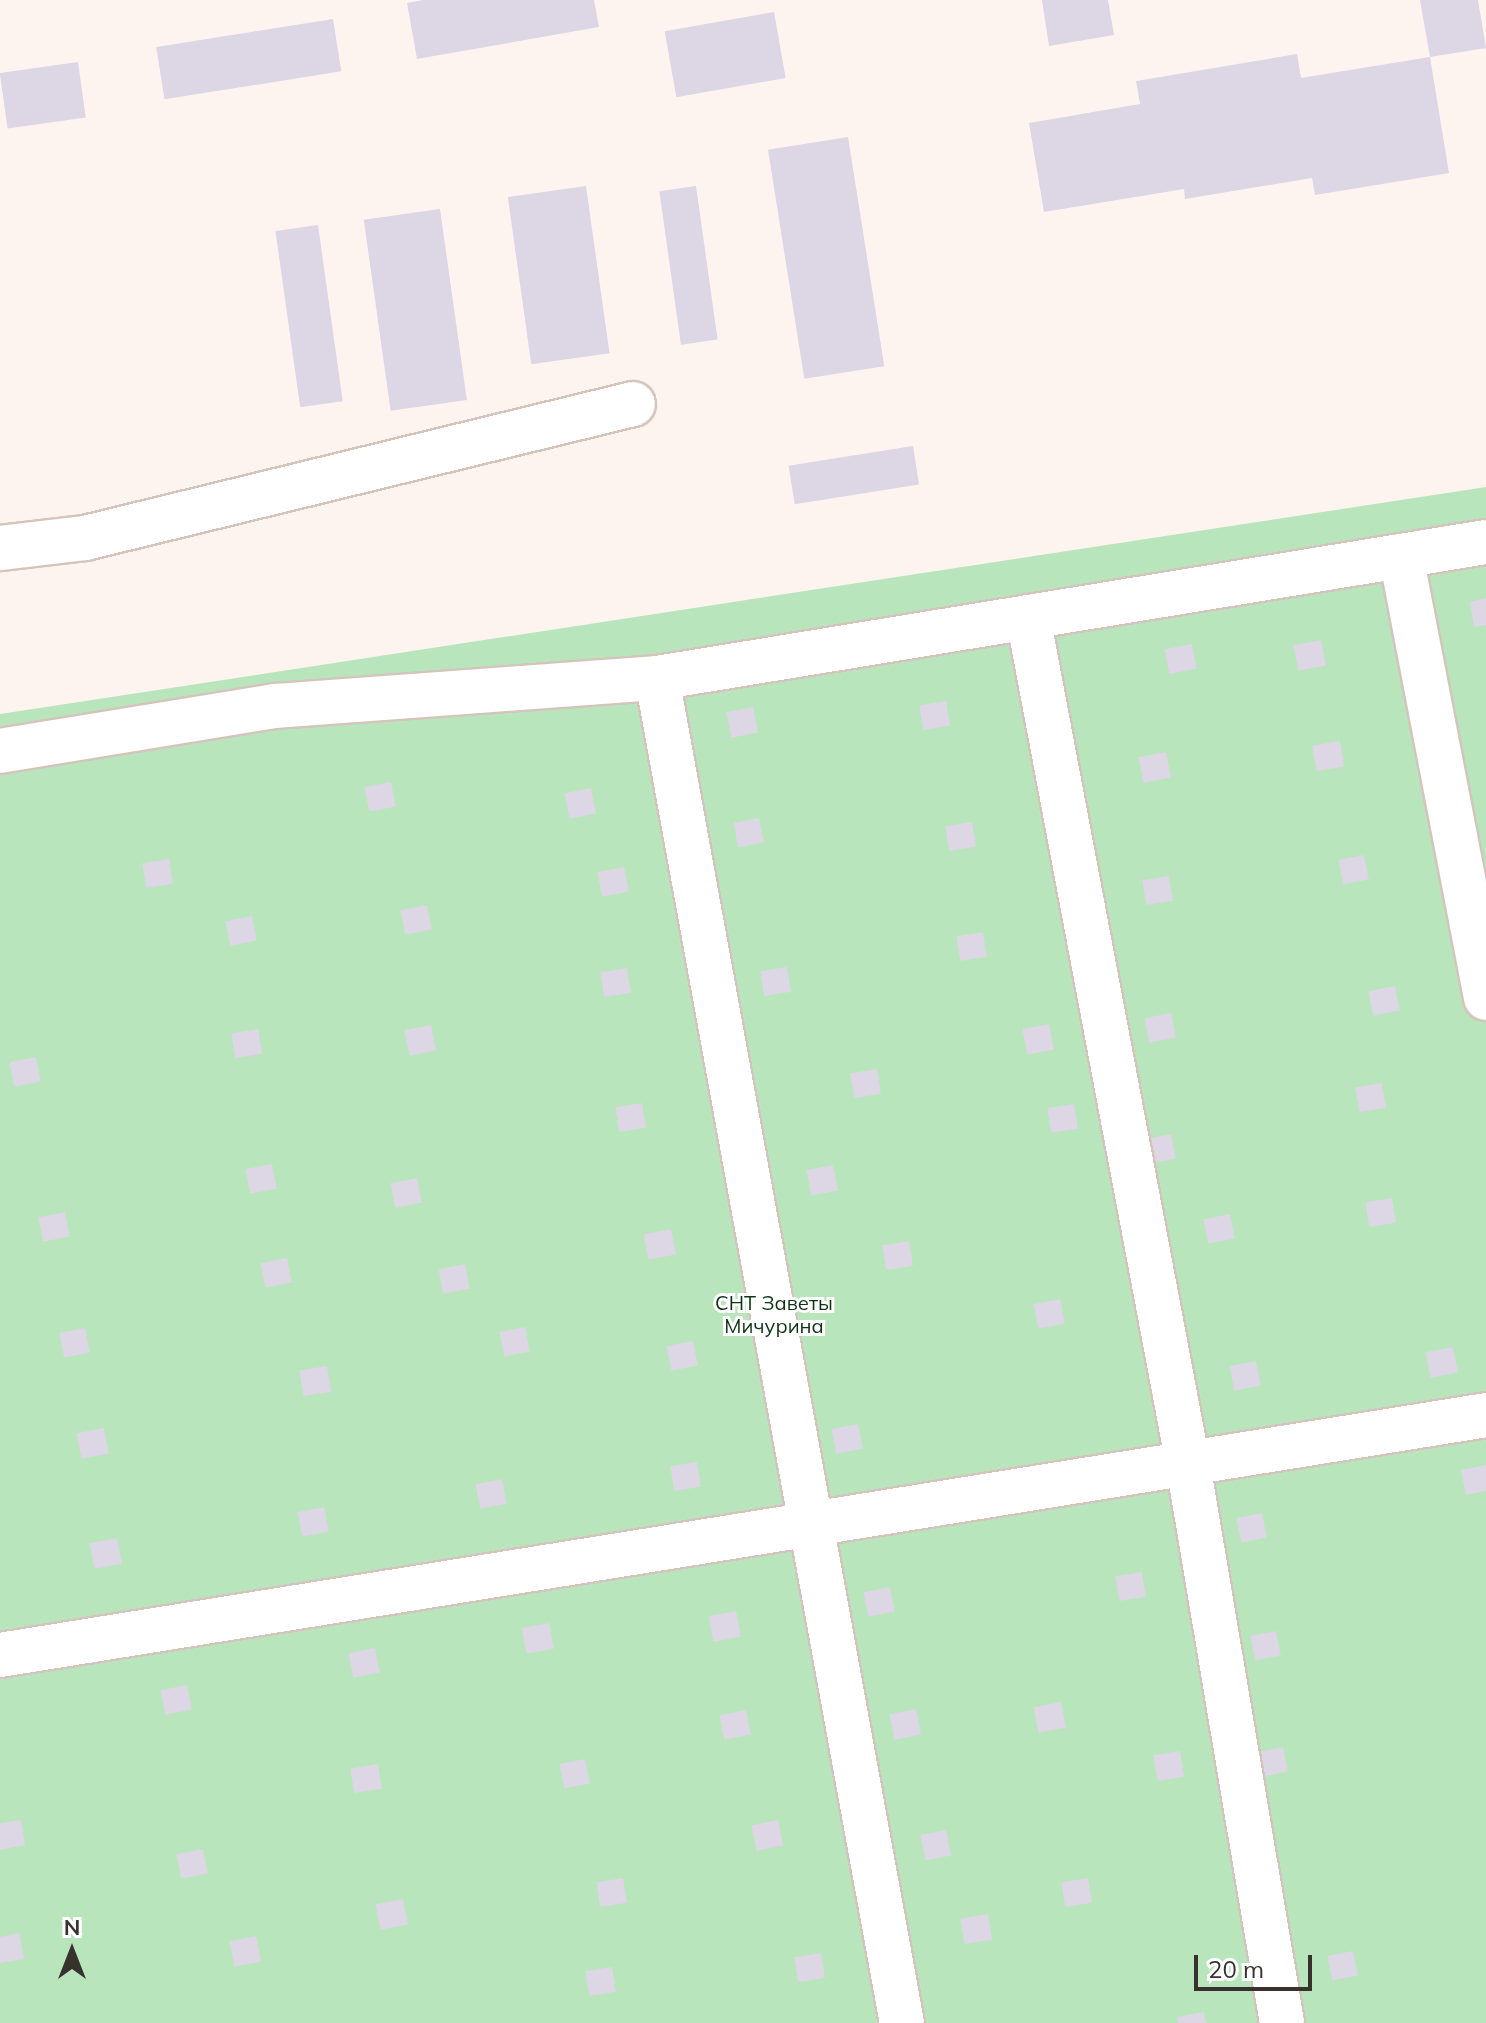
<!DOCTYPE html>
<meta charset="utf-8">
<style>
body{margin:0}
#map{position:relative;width:1486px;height:2023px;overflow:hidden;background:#fef4ef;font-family:Mulish,sans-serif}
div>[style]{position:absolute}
.green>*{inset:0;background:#b9e5bc}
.building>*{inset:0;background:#ddd6e5;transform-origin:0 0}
.roads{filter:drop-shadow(2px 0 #d4c4bb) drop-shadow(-2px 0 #d4c4bb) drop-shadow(0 2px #d4c4bb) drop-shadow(0 -2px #d4c4bb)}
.minor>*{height:44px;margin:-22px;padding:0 22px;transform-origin:22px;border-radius:22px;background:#fff}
span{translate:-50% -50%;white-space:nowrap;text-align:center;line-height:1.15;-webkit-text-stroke:6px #fff;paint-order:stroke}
.park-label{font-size:20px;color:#0f3315}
.north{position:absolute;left:32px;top:1911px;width:80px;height:80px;-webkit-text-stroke:6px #fff;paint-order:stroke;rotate:0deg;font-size:22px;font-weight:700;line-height:32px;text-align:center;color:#38322e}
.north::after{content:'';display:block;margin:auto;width:28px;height:36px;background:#38322e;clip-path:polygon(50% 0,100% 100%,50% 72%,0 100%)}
.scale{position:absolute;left:1194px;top:1955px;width:118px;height:36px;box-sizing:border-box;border:4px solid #38322e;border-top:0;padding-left:10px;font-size:24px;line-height:28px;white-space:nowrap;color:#38322e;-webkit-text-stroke:6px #fff;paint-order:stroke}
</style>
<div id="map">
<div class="green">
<i style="clip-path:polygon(1486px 487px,1486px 2023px,0 2023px,0 714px)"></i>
</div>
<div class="building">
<i style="clip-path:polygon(423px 0,594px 0,599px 27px,417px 59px,407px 3px)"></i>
<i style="clip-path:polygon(1042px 0,1108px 0,1114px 35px,1049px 46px)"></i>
<i style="clip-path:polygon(1420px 0,1478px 0,1486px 48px,1430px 57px)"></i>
<i style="left:774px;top:12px;width:67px;height:111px;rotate:80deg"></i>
<i style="left:333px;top:19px;width:53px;height:179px;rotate:81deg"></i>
<i style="clip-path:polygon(1297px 54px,1301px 78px,1430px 57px,1449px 173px,1315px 195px,1312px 178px,1185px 199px,1184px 189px,1044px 212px,1029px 123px,1140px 104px,1136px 81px)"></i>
<i style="left:78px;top:62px;width:56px;height:79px;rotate:82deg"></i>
<i style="left:848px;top:137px;width:232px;height:81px;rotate:81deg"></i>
<i style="left:586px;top:186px;width:169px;height:79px;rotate:82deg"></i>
<i style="left:696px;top:186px;width:155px;height:37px;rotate:82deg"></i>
<i style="left:440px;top:209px;width:193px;height:77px;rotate:82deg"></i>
<i style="left:318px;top:225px;width:178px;height:43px;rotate:82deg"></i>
<i style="left:913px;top:446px;width:39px;height:126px;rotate:81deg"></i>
<i style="clip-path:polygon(1486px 598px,1486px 625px,1474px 627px,1470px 602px)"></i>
<i style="left:1321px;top:640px;width:26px;height:28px;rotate:79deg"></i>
<i style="left:1192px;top:644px;width:25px;height:28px;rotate:79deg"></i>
<i style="left:946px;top:701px;width:25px;height:27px;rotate:81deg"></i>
<i style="left:753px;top:707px;width:26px;height:27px;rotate:79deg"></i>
<i style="left:1340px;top:741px;width:26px;height:28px;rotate:81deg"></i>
<i style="left:1166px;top:752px;width:26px;height:28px;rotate:79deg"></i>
<i style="left:391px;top:782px;width:25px;height:27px;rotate:79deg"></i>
<i style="left:591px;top:788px;width:26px;height:27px;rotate:79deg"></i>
<i style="left:759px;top:818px;width:25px;height:26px;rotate:79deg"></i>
<i style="left:972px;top:822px;width:25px;height:27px;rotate:81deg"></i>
<i style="left:1364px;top:855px;width:25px;height:26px;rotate:79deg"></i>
<i style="left:169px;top:859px;width:25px;height:27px;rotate:81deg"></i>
<i style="left:624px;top:867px;width:25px;height:27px;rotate:79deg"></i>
<i style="left:1169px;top:876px;width:25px;height:27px;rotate:81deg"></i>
<i style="left:427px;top:905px;width:25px;height:27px;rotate:79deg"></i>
<i style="left:252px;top:916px;width:25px;height:27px;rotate:79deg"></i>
<i style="left:983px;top:932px;width:25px;height:27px;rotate:81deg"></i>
<i style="left:787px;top:967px;width:25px;height:27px;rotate:81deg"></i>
<i style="left:627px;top:968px;width:25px;height:27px;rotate:81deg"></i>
<i style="left:1395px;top:986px;width:25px;height:27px;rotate:79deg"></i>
<i style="left:1171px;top:1013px;width:25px;height:27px;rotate:79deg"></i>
<i style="left:1049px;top:1024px;width:26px;height:27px;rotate:79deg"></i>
<i style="left:431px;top:1025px;width:26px;height:27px;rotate:79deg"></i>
<i style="left:258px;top:1029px;width:25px;height:27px;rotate:81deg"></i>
<i style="left:36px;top:1057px;width:25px;height:27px;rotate:79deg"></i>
<i style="left:877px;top:1069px;width:25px;height:27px;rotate:81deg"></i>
<i style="left:1382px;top:1083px;width:25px;height:27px;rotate:81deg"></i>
<i style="left:642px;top:1103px;width:25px;height:27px;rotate:81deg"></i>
<i style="left:1074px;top:1104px;width:25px;height:27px;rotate:81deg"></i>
<i style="left:1171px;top:1134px;width:25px;height:27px;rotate:79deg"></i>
<i style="left:272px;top:1164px;width:25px;height:27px;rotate:79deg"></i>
<i style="left:833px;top:1165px;width:26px;height:27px;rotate:79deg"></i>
<i style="left:417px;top:1178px;width:25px;height:27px;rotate:79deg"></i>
<i style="left:1392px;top:1198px;width:25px;height:27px;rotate:81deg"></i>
<i style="left:65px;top:1212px;width:25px;height:27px;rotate:79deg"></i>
<i style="left:1230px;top:1214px;width:25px;height:27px;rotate:79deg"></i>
<i style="left:671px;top:1229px;width:26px;height:28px;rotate:79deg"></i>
<i style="left:909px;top:1241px;width:25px;height:27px;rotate:81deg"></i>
<i style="left:287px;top:1258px;width:25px;height:27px;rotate:79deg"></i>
<i style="left:465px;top:1264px;width:25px;height:27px;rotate:79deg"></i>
<i style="left:1060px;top:1299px;width:25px;height:27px;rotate:79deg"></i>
<i style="left:525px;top:1327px;width:25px;height:26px;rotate:79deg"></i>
<i style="left:85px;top:1328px;width:25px;height:26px;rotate:79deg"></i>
<i style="left:693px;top:1341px;width:25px;height:27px;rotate:79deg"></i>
<i style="left:1453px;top:1347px;width:26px;height:28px;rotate:79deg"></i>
<i style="left:1256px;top:1361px;width:25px;height:27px;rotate:79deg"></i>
<i style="left:327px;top:1366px;width:26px;height:28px;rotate:81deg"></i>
<i style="left:858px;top:1424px;width:25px;height:27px;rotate:79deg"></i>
<i style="left:104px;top:1428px;width:26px;height:28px;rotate:79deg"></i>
<i style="left:697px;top:1462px;width:25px;height:27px;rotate:81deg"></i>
<i style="clip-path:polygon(1486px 1465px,1486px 1491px,1466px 1495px,1461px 1470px)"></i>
<i style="left:502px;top:1479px;width:25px;height:27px;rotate:79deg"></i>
<i style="left:324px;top:1507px;width:25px;height:27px;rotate:79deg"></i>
<i style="left:1262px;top:1513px;width:25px;height:26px;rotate:79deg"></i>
<i style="left:117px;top:1538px;width:26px;height:28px;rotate:79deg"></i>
<i style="left:1142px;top:1572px;width:25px;height:27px;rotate:81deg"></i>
<i style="left:890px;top:1587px;width:25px;height:27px;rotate:79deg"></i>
<i style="left:736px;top:1611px;width:26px;height:28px;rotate:79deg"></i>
<i style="left:549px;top:1623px;width:26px;height:28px;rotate:79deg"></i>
<i style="left:1276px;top:1631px;width:25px;height:26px;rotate:79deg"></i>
<i style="left:375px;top:1648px;width:25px;height:27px;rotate:79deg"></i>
<i style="left:187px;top:1685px;width:25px;height:27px;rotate:79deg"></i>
<i style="left:1061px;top:1702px;width:26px;height:28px;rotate:79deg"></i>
<i style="left:916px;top:1709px;width:26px;height:27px;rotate:79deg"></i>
<i style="left:746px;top:1710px;width:25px;height:27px;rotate:79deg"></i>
<i style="left:1283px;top:1747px;width:25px;height:27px;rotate:79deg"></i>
<i style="left:1180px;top:1751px;width:26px;height:27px;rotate:81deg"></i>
<i style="left:585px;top:1759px;width:25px;height:26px;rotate:79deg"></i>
<i style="left:378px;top:1764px;width:25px;height:28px;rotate:81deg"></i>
<i style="clip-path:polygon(21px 1820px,25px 1845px,0 1850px,0 1823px)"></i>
<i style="left:778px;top:1820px;width:26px;height:27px;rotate:79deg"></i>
<i style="left:946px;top:1830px;width:26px;height:26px;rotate:79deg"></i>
<i style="left:203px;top:1849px;width:25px;height:27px;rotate:79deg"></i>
<i style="left:623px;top:1878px;width:25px;height:27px;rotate:81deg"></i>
<i style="left:1088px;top:1878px;width:25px;height:27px;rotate:81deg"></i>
<i style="left:403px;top:1899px;width:26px;height:28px;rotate:79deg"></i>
<i style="left:988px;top:1914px;width:26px;height:28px;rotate:81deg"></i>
<i style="clip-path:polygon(19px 1933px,24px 1959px,0 1963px,0 1937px)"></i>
<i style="left:256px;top:1936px;width:26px;height:27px;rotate:79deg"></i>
<i style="left:1353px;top:1951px;width:25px;height:26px;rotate:79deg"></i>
<i style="left:821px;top:1953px;width:25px;height:27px;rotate:81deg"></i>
<i style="left:612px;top:1967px;width:25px;height:27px;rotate:81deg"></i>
<i style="clip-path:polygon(1204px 2012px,1206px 2023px,1178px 2023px,1177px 2017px)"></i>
</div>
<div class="roads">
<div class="minor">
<i style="left:0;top:548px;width:86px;rotate:-6.7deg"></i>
<i style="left:85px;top:538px;width:564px;rotate:-13.74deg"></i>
<i style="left:1401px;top:556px;width:450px;rotate:79.1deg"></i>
<i style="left:1028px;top:617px;width:862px;rotate:79.3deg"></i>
<i style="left:1188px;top:1464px;width:567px;rotate:80.45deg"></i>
<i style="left:657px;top:678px;width:1367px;rotate:79.68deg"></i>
<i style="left:0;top:751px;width:279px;rotate:-9.3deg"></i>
<i style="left:275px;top:706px;width:383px;rotate:-4.2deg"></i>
<i style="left:657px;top:678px;width:840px;rotate:-9.32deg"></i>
<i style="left:0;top:1655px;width:1505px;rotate:-9.17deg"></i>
</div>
</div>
<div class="park-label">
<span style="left:774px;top:1314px">СНТ Заветы<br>Мичурина</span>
</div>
<div class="north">N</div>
<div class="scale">20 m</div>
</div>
